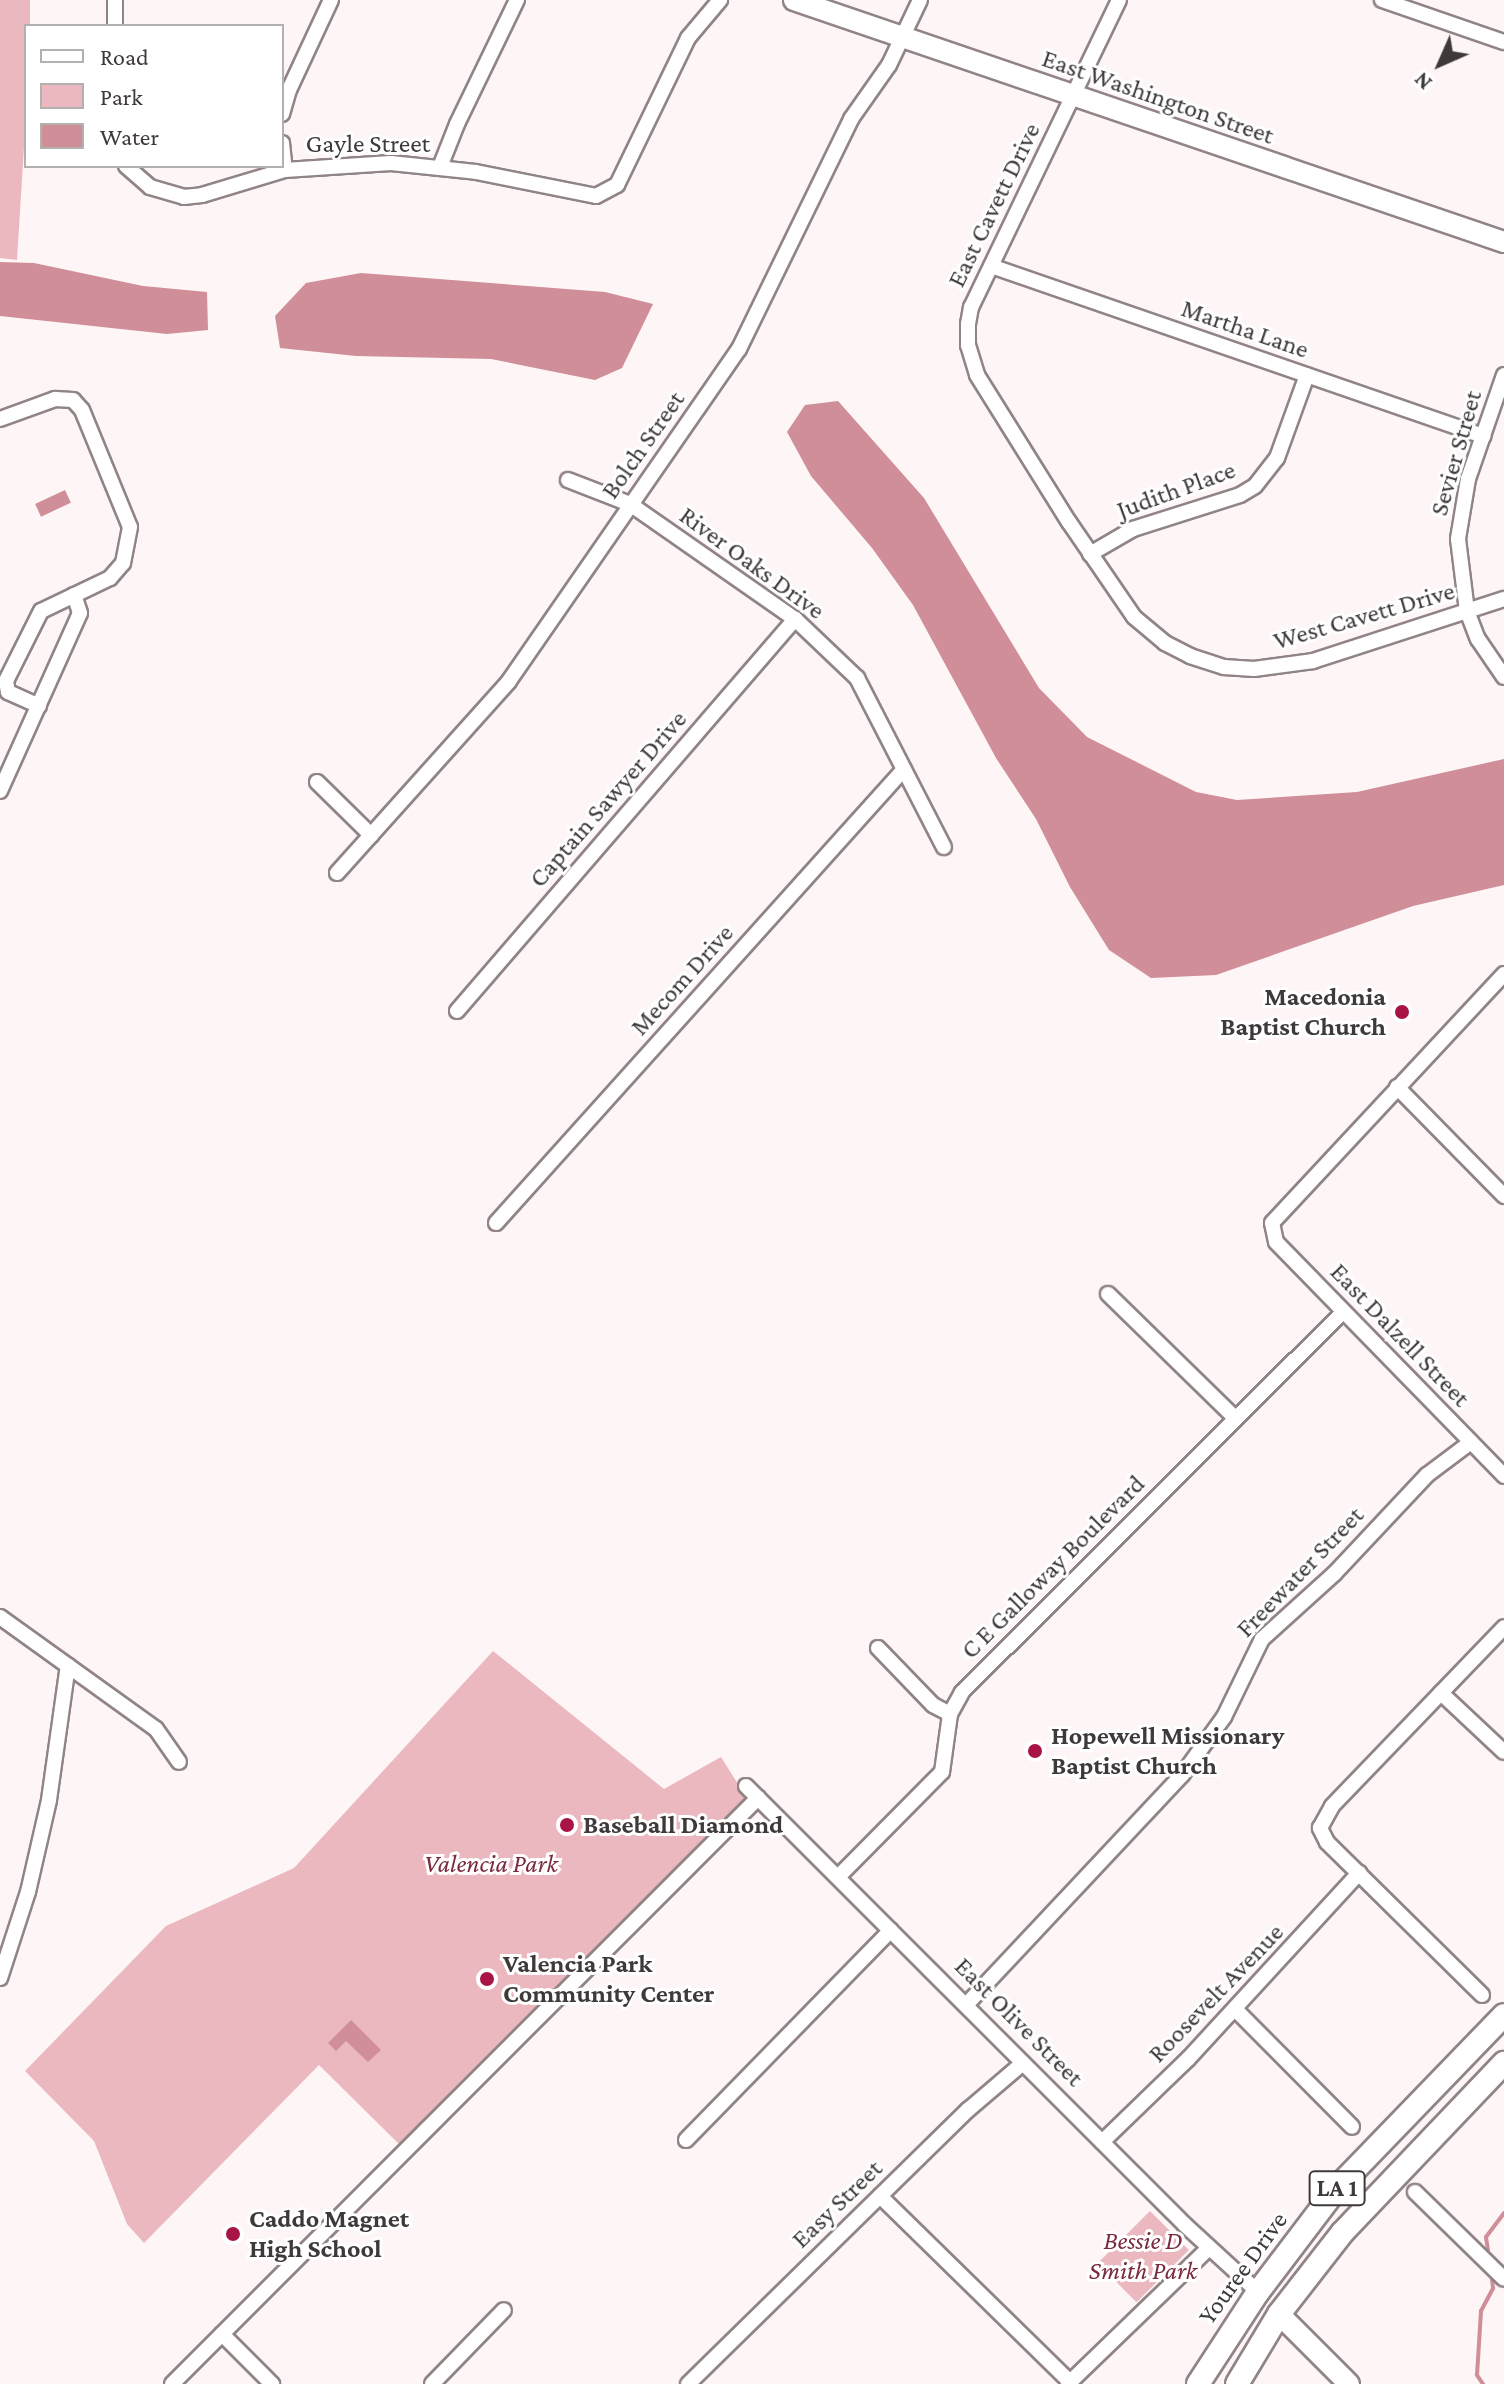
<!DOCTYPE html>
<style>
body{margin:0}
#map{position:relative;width:1504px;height:2384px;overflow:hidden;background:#fdf5f6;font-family:"Crimson Pro",serif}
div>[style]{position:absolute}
.green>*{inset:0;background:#ebb8bf;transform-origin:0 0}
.water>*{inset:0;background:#cf8e98;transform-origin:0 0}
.stream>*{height:4px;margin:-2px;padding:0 2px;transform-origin:2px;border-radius:2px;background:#cf8e98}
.roads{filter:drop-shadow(2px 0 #918486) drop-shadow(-2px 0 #918486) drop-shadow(0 2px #918486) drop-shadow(0 -2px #918486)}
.street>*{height:14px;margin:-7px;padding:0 7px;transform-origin:7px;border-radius:7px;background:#fff}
.secondary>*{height:20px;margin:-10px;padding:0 10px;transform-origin:10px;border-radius:10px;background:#fff}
.primary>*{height:22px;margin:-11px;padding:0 11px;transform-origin:11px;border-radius:11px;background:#fff}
.dots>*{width:22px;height:22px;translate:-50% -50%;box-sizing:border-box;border:4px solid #fff;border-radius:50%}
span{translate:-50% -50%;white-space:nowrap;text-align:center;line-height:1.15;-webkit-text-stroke:6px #fff;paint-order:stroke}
.shield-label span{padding:2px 6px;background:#fff;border:2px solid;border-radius:6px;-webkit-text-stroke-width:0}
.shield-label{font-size:24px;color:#3f3a3a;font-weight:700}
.street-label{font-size:26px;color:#3f3a3a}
.poi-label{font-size:26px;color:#3f3a3a;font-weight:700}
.right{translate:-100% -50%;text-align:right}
.left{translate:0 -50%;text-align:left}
.park-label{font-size:26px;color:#792b3d;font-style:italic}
.legend{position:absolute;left:24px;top:24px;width:260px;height:144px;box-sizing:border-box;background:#fff;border:2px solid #b2b0b0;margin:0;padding:10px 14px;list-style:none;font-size:24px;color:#3f3a3a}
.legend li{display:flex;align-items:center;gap:16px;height:40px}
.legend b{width:40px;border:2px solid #b2b0b0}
.north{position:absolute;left:1400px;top:24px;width:80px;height:80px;-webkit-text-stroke:6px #fff;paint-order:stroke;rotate:225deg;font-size:22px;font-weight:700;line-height:32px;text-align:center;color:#3f3a3a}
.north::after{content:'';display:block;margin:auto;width:28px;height:36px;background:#3f3a3a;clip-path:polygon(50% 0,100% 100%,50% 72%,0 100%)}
</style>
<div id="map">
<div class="green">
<i style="clip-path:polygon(0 0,30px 0,30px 26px,26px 26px,26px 115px,17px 260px,0 258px)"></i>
<i style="clip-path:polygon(493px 1651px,664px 1789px,721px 1757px,751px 1805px,406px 2151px,319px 2065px,144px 2243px,127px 2224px,94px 2141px,25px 2071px,166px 1926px,294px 1868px)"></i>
<i style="left:1150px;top:2211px;width:55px;height:74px;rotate:45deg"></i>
</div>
<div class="water">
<i style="clip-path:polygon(0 262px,34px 263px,143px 286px,207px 292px,208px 330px,167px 334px,0 316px)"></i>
<i style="clip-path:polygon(361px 273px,605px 292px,653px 304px,622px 368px,595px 380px,491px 359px,356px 356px,280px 348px,275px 316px,306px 283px)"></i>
<i style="clip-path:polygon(838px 401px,924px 498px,1039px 688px,1087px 737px,1196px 792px,1237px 800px,1357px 792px,1504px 759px,1504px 885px,1413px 906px,1216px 975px,1151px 978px,1109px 950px,1070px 887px,1036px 819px,996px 758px,913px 605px,872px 548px,811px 476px,787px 432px,805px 405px)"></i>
<i style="left:65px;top:490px;width:14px;height:33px;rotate:65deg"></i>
<i style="clip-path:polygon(351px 2020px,381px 2050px,368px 2062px,346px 2041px,336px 2051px,328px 2043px)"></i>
</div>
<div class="stream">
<i style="left:1488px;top:2250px;width:13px;rotate:-99deg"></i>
<i style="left:1486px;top:2237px;width:30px;rotate:-53deg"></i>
<i style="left:1483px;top:2384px;width:11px;rotate:-124deg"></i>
<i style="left:1477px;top:2375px;width:64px;rotate:-86.4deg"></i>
<i style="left:1481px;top:2311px;width:26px;rotate:-62deg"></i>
<i style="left:1493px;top:2288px;width:9px;rotate:-96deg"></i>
</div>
<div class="roads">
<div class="street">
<i style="left:1119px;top:0;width:341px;rotate:115.7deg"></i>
<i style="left:971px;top:307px;width:17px;rotate:100deg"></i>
<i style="left:968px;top:324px;width:21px;rotate:90deg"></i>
<i style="left:968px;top:345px;width:31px;rotate:73deg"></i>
<i style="left:977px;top:375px;width:173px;rotate:58deg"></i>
<i style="left:1069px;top:522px;width:115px;rotate:55.6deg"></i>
<i style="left:1134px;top:617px;width:40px;rotate:40deg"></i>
<i style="left:1165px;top:643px;width:28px;rotate:27deg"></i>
<i style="left:1190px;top:656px;width:36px;rotate:18deg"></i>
<i style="left:1224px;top:667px;width:30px;rotate:4deg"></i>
<i style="left:1254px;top:669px;width:60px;rotate:-7.7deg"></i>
<i style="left:1313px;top:661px;width:201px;rotate:-18deg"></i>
<i style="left:1382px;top:0;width:129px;rotate:19deg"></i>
<i style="left:115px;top:26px;width:26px;rotate:-90deg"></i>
<i style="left:282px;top:114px;width:25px;rotate:-74deg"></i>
<i style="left:289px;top:90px;width:99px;rotate:-65deg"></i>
<i style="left:282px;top:143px;width:27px;rotate:84deg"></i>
<i style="left:126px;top:166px;width:32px;rotate:41deg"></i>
<i style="left:150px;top:187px;width:35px;rotate:16deg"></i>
<i style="left:184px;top:197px;width:18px;rotate:-6deg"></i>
<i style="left:202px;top:195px;width:87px;rotate:-16.8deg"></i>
<i style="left:285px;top:170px;width:106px;rotate:-3.8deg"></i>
<i style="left:391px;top:163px;width:85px;rotate:6deg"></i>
<i style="left:476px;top:172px;width:122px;rotate:11.3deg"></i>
<i style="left:596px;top:196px;width:24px;rotate:-28deg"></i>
<i style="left:617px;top:185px;width:163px;rotate:-64.2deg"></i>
<i style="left:688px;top:38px;width:50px;rotate:-49.9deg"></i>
<i style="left:440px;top:167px;width:46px;rotate:-68.4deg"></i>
<i style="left:457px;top:124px;width:138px;rotate:-64.2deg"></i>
<i style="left:991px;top:266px;width:521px;rotate:19.06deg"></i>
<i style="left:1504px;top:375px;width:110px;rotate:109.1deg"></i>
<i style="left:1468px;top:479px;width:61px;rotate:99.5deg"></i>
<i style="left:1458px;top:539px;width:73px;rotate:82.9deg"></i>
<i style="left:1467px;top:611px;width:30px;rotate:69deg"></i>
<i style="left:1478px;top:639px;width:46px;rotate:55.6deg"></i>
<i style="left:0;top:419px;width:59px;rotate:-20deg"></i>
<i style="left:55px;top:399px;width:18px;rotate:3deg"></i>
<i style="left:73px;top:400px;width:13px;rotate:48deg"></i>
<i style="left:82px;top:410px;width:126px;rotate:67.7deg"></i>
<i style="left:130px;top:527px;width:37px;rotate:101deg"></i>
<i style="left:123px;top:563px;width:20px;rotate:131deg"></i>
<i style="left:110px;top:578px;width:76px;rotate:154.4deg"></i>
<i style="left:41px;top:611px;width:78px;rotate:116.6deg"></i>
<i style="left:6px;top:681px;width:11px;rotate:80deg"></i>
<i style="left:8px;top:692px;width:34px;rotate:24deg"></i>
<i style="left:568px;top:480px;width:66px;rotate:21.2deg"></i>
<i style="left:630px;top:504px;width:201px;rotate:34.9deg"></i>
<i style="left:795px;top:619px;width:86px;rotate:43.6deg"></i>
<i style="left:857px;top:678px;width:190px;rotate:62.8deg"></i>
<i style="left:1090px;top:554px;width:50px;rotate:-30.2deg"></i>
<i style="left:1133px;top:529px;width:112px;rotate:-17.6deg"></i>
<i style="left:1240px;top:495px;width:17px;rotate:-31deg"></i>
<i style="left:1255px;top:486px;width:36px;rotate:-52deg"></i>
<i style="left:1277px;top:458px;width:88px;rotate:-70.1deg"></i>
<i style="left:317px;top:782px;width:76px;rotate:44.5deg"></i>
<i style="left:0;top:791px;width:195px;rotate:-65.8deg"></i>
<i style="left:80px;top:613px;width:19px;rotate:-108deg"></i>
<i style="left:337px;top:873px;width:258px;rotate:-48.1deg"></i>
<i style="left:509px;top:681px;width:404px;rotate:-55.3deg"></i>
<i style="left:739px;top:349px;width:256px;rotate:-64deg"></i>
<i style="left:851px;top:119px;width:66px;rotate:-54.9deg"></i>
<i style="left:889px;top:65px;width:72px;rotate:-64.5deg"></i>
<i style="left:1504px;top:974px;width:340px;rotate:133deg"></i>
<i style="left:1272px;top:1223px;width:19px;rotate:78deg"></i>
<i style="left:1276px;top:1242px;width:327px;rotate:45.7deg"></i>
<i style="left:457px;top:1011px;width:518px;rotate:-49.23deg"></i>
<i style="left:1397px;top:1087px;width:153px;rotate:45.5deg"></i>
<i style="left:496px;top:1223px;width:610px;rotate:-48.05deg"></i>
<i style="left:1108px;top:1294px;width:177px;rotate:44.3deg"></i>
<i style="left:0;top:1617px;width:192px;rotate:35.7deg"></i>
<i style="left:156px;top:1729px;width:40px;rotate:55.1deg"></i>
<i style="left:878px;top:1648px;width:79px;rotate:46deg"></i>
<i style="left:933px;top:1705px;width:19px;rotate:28deg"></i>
<i style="left:1441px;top:1693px;width:86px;rotate:43.1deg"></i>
<i style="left:746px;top:1786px;width:621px;rotate:45deg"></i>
<i style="left:1185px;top:2225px;width:99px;rotate:42.5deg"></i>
<i style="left:838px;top:1877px;width:148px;rotate:-45.3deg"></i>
<i style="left:942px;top:1772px;width:59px;rotate:-82.1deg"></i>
<i style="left:950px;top:1714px;width:25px;rotate:-61deg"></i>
<i style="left:962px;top:1692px;width:538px;rotate:-44.92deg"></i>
<i style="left:0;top:1978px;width:90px;rotate:-72deg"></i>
<i style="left:28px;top:1892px;width:94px;rotate:-77.1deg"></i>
<i style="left:49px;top:1800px;width:136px;rotate:-82deg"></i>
<i style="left:1482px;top:1995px;width:218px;rotate:-135.4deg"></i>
<i style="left:1327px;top:1842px;width:16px;rotate:-117deg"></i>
<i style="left:1320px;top:1828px;width:25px;rotate:-61deg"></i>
<i style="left:1332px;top:1806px;width:248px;rotate:-46.1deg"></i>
<i style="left:966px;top:2005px;width:316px;rotate:-46.8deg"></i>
<i style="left:1182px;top:1775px;width:72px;rotate:-54.1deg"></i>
<i style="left:1224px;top:1717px;width:87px;rotate:-64deg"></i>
<i style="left:1262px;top:1639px;width:97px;rotate:-42.1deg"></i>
<i style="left:1334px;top:1574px;width:136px;rotate:-46.8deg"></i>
<i style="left:1427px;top:1475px;width:55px;rotate:-36.9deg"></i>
<i style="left:1235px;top:2009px;width:166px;rotate:45.2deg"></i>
<i style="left:686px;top:2140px;width:293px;rotate:-45.7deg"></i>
<i style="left:1102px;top:2142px;width:120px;rotate:-44deg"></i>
<i style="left:1188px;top:2059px;width:253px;rotate:-47.4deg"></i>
<i style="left:1415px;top:2192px;width:124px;rotate:44.3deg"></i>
<i style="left:880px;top:2196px;width:266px;rotate:44.4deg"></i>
<i style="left:222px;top:2334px;width:71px;rotate:45deg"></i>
<i style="left:172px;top:2384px;width:829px;rotate:-45deg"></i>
<i style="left:432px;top:2384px;width:103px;rotate:-45.8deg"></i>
<i style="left:688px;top:2384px;width:392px;rotate:-44.4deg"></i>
<i style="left:968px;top:2110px;width:72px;rotate:-40.5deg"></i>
<i style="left:1068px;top:2384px;width:196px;rotate:-44deg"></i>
</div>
<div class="secondary">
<i style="left:794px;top:0;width:750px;rotate:18.82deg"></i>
<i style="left:1279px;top:2314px;width:99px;rotate:45deg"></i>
</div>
<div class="primary">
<i style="left:1198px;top:2384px;width:110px;rotate:-56.9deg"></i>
<i style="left:1258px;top:2292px;width:131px;rotate:-52.8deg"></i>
<i style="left:1337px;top:2188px;width:240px;rotate:-46deg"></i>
<i style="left:1237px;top:2384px;width:82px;rotate:-59deg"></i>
<i style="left:1279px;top:2314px;width:103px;rotate:-52.1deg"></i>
<i style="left:1342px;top:2233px;width:235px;rotate:-46.4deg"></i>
</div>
</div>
<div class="dots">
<i style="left:1402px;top:1012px;background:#a91447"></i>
<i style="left:1035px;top:1751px;background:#a91447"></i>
<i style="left:567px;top:1825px;background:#a91447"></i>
<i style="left:487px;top:1979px;background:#a91447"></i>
<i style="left:233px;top:2234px;background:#a91447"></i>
</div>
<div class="shield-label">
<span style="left:1337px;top:2188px">LA 1</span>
</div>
<div class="street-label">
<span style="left:1158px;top:97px;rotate:19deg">East Washington Street</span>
<span style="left:368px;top:144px">Gayle Street</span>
<span style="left:994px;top:205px;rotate:-64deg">East Cavett Drive</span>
<span style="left:1245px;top:329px;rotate:19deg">Martha Lane</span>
<span style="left:643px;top:445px;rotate:-55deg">Bolch Street</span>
<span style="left:1456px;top:453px;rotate:-74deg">Sevier Street</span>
<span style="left:1176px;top:490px;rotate:-20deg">Judith Place</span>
<span style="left:752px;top:563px;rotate:36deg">River Oaks Drive</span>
<span style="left:1364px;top:616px;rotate:-16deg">West Cavett Drive</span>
<span style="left:608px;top:799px;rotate:-49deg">Captain Sawyer Drive</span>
<span style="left:682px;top:980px;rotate:-48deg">Mecom Drive</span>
<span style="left:1400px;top:1335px;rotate:46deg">East Dalzell Street</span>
<span style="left:1053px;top:1567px;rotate:-45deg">C E Galloway Boulevard</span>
<span style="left:1300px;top:1572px;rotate:-46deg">Freewater Street</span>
<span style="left:1216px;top:1993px;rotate:-46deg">Roosevelt Avenue</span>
<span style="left:1019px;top:2022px;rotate:45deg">East Olive Street</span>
<span style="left:837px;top:2204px;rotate:-44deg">Easy Street</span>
<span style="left:1243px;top:2268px;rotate:-54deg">Youree Drive</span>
</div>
<div class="poi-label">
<span class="right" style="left:1386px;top:1012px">Macedonia<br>Baptist Church</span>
<span class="left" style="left:1051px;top:1751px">Hopewell Missionary<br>Baptist Church</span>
<span class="left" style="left:583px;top:1825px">Baseball Diamond</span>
<span class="left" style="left:503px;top:1979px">Valencia Park<br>Community Center</span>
<span class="left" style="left:249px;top:2234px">Caddo Magnet<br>High School</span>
</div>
<div class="park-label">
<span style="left:491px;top:1864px">Valencia Park</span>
<span style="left:1143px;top:2256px">Bessie D<br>Smith Park</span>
</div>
<ul class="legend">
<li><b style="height:10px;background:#fff"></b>Road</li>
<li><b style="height:22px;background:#ebb8bf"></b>Park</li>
<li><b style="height:22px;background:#cf8e98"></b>Water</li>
</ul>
<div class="north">N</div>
</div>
